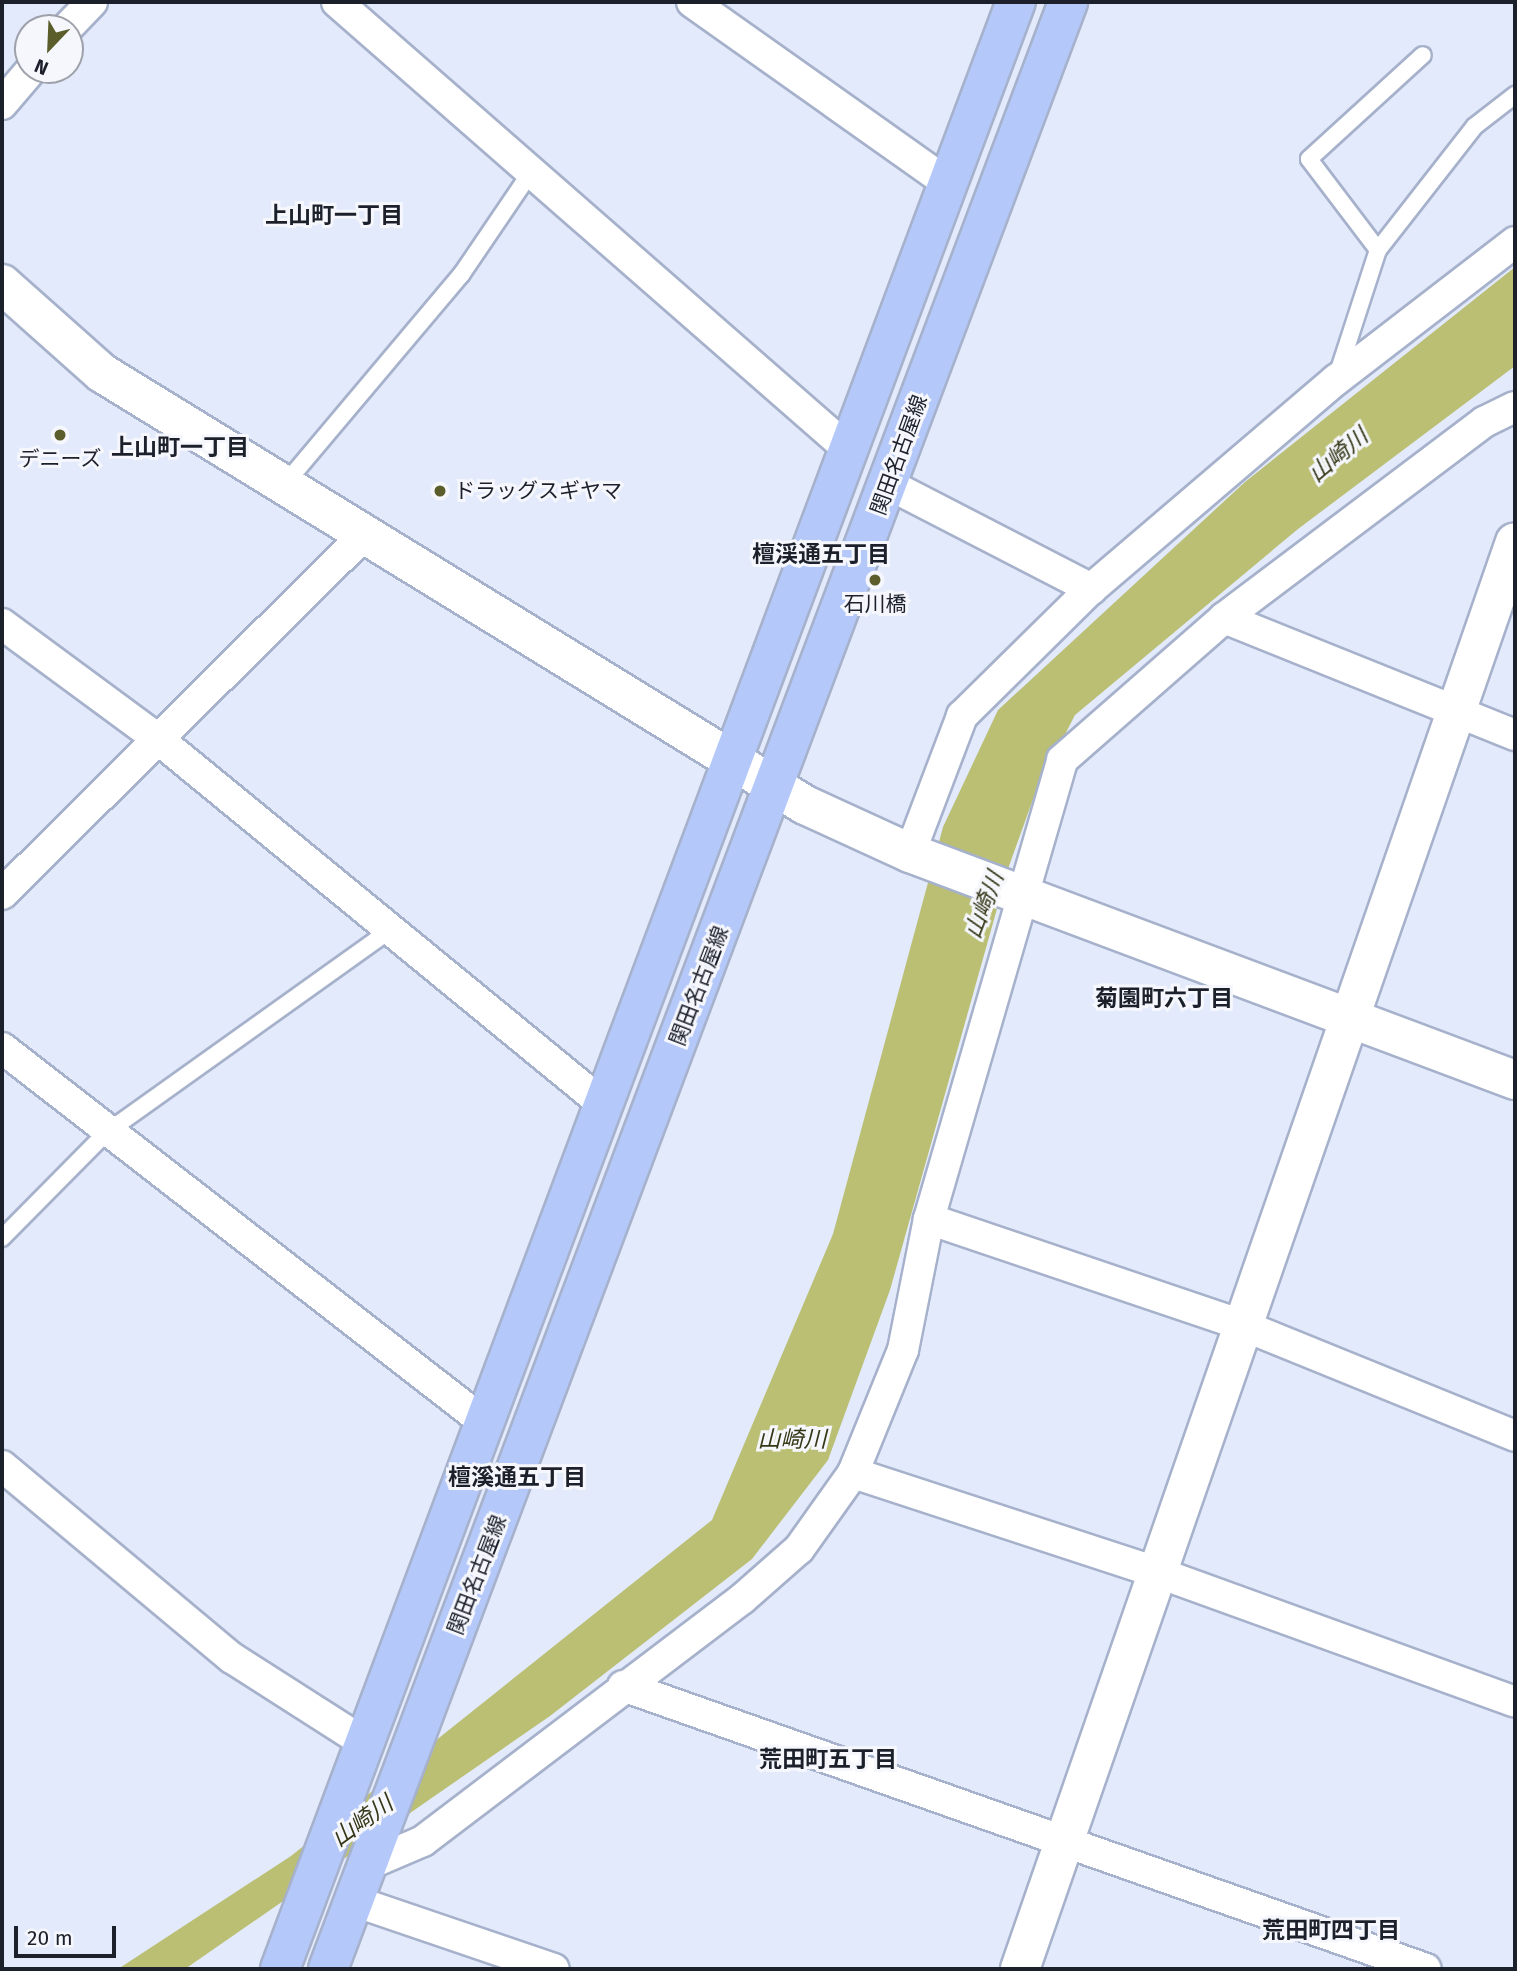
<!DOCTYPE html>
<meta charset="utf-8">
<style>
body{margin:0}
#map{position:relative;width:1517px;height:1971px;overflow:hidden;background:#e3eafb;font-family:"Fira Sans","Noto Sans JP",sans-serif}
div>[style]{position:absolute}
.water>*{inset:0;background:#babf74}
.roads{filter:drop-shadow(2px 0 #a6b1cb) drop-shadow(-2px 0 #a6b1cb) drop-shadow(0 2px #a6b1cb) drop-shadow(0 -2px #a6b1cb)}
.service>*{height:16px;margin:-8px;padding:0 8px;transform-origin:8px;border-radius:8px;background:#fff}
.minor>*{height:30px;margin:-15px;padding:0 15px;transform-origin:15px;border-radius:15px;background:#fff}
.tertiary>*{height:38px;margin:-19px;padding:0 19px;transform-origin:19px;border-radius:19px;background:#fff}
.primary>*{height:38px;margin:-19px;padding:0 19px;transform-origin:19px;border-radius:19px;background:#b4c8f9}
.dots>*{width:19px;height:19px;translate:-50% -50%;box-sizing:border-box;border:4px solid #f5f7fd;border-radius:50%}
span{translate:-50% -50%;white-space:nowrap;text-align:center;line-height:1.15;-webkit-text-stroke:6px #f5f7fd;paint-order:stroke}
.street-label{font-size:21px;color:#1c202a}
.poi-label{font-size:21px;color:#1c202a}
.left{translate:0 -50%;text-align:left}
.neighbourhood-label{font-size:23px;color:#1c202a;font-weight:700}
.water-label{font-size:23px;color:#353716;font-style:italic}
.frame{position:absolute;inset:0;border:4px solid #1c202a;pointer-events:none}
.north{position:absolute;left:14px;top:14px;width:70px;height:70px;box-sizing:border-box;background:#f5f7fd;border:2px solid #9ea1a9;border-radius:50%;rotate:203deg;font-size:19px;font-weight:700;line-height:28px;text-align:center;color:#1c202a}
.north::after{content:'';display:block;margin:auto;width:24px;height:32px;background:#5b5d2b;clip-path:polygon(50% 0,100% 100%,50% 72%,0 100%)}
.scale{position:absolute;left:14px;top:1926px;width:102px;height:32px;box-sizing:border-box;border:4px solid #1c202a;border-top:0;padding-left:9px;font-size:21px;line-height:24px;white-space:nowrap;color:#1c202a;-webkit-text-stroke:5px #f5f7fd;paint-order:stroke}
</style>
<div id="map">
<div class="water">
<i style="clip-path:polygon(1515px 267px,1515px 366px,1298px 529px,1075px 715px,1036px 791px,1009px 866px,890px 1290px,828px 1460px,752px 1559px,550px 1716px,185px 1969px,118px 1969px,291px 1856px,712px 1520px,833px 1234px,943px 827px,998px 710px,1245px 482px)"></i>
</div>
<div class="roads">
<div class="service">
<i style="left:1378px;top:250px;width:114px;rotate:-127.2deg"></i>
<i style="left:1309px;top:159px;width:154px;rotate:-42.4deg"></i>
<i style="left:1337px;top:376px;width:133px;rotate:-72deg"></i>
<i style="left:1378px;top:250px;width:157px;rotate:-52deg"></i>
<i style="left:1475px;top:126px;width:51px;rotate:-37.8deg"></i>
<i style="left:284px;top:485px;width:275px;rotate:-49.9deg"></i>
<i style="left:461px;top:275px;width:125px;rotate:-55.8deg"></i>
<i style="left:2px;top:1238px;width:149px;rotate:-45.3deg"></i>
<i style="left:107px;top:1132px;width:348px;rotate:-35.5deg"></i>
</div>
<div class="minor">
<i style="left:337px;top:2px;width:679px;rotate:41.18deg"></i>
<i style="left:692px;top:2px;width:314px;rotate:35.3deg"></i>
<i style="left:67px;top:28px;width:36px;rotate:-46deg"></i>
<i style="left:2px;top:104px;width:45px;rotate:-49.5deg"></i>
<i style="left:888px;top:484px;width:229px;rotate:27.3deg"></i>
<i style="left:1224px;top:618px;width:314px;rotate:21.9deg"></i>
<i style="left:2px;top:624px;width:194px;rotate:36.4deg"></i>
<i style="left:158px;top:739px;width:576px;rotate:39.36deg"></i>
<i style="left:910px;top:853px;width:147px;rotate:-69.2deg"></i>
<i style="left:962px;top:716px;width:181px;rotate:-44.6deg"></i>
<i style="left:1091px;top:589px;width:322px;rotate:-40.5deg"></i>
<i style="left:1336px;top:380px;width:226px;rotate:-37.6deg"></i>
<i style="left:2px;top:894px;width:510px;rotate:-44.76deg"></i>
<i style="left:2px;top:1048px;width:610px;rotate:37.81deg"></i>
<i style="left:929px;top:1219px;width:330px;rotate:18.7deg"></i>
<i style="left:1242px;top:1325px;width:295px;rotate:22.1deg"></i>
<i style="left:2px;top:1466px;width:300px;rotate:39.9deg"></i>
<i style="left:232px;top:1658px;width:158px;rotate:32.6deg"></i>
<i style="left:853px;top:1473px;width:325px;rotate:18.1deg"></i>
<i style="left:1162px;top:1574px;width:375px;rotate:19.9deg"></i>
<i style="left:623px;top:1686px;width:851px;rotate:19.41deg"></i>
<i style="left:367px;top:1865px;width:61px;rotate:-23.2deg"></i>
<i style="left:423px;top:1841px;width:400px;rotate:-37.2deg"></i>
<i style="left:742px;top:1599px;width:76px;rotate:-41.3deg"></i>
<i style="left:799px;top:1549px;width:93px;rotate:-54.6deg"></i>
<i style="left:853px;top:1473px;width:133px;rotate:-67.9deg"></i>
<i style="left:903px;top:1350px;width:134px;rotate:-78.8deg"></i>
<i style="left:929px;top:1219px;width:478px;rotate:-73.8deg"></i>
<i style="left:1062px;top:760px;width:215px;rotate:-41.2deg"></i>
<i style="left:1224px;top:618px;width:326px;rotate:-37deg"></i>
<i style="left:1484px;top:422px;width:34px;rotate:-26deg"></i>
<i style="left:354px;top:1901px;width:211px;rotate:18.8deg"></i>
</div>
<div class="tertiary">
<i style="left:2px;top:284px;width:134px;rotate:41.7deg"></i>
<i style="left:102px;top:373px;width:825px;rotate:31.57deg"></i>
<i style="left:805px;top:805px;width:115px;rotate:24.6deg"></i>
<i style="left:910px;top:853px;width:646px;rotate:20.57deg"></i>
<i style="left:1020px;top:1969px;width:1510px;rotate:-70.87deg"></i>
</div>
<div class="primary">
<i style="left:280px;top:1969px;width:2100px;rotate:-69.49deg"></i>
<i style="left:328px;top:1969px;width:2102px;rotate:-69.38deg"></i>
</div>
</div>
<div class="dots">
<i style="left:60px;top:435px;background:#5b5d2b"></i>
<i style="left:440px;top:491px;background:#5b5d2b"></i>
<i style="left:875px;top:580px;background:#5b5d2b"></i>
</div>
<div class="street-label">
<span style="left:899px;top:455px;rotate:-70deg">関田名古屋線</span>
<span style="left:699px;top:986px;rotate:-69deg">関田名古屋線</span>
<span style="left:477px;top:1575px;rotate:-69deg">関田名古屋線</span>
</div>
<div class="poi-label">
<span style="left:60px;top:459px">デニーズ</span>
<span class="left" style="left:454px;top:491px">ドラッグスギヤマ</span>
<span style="left:875px;top:604px">石川橋</span>
</div>
<div class="neighbourhood-label">
<span style="left:334px;top:215px">上山町一丁目</span>
<span style="left:180px;top:447px">上山町一丁目</span>
<span style="left:821px;top:554px">檀渓通五丁目</span>
<span style="left:1164px;top:998px">菊園町六丁目</span>
<span style="left:517px;top:1477px">檀溪通五丁目</span>
<span style="left:828px;top:1759px">荒田町五丁目</span>
<span style="left:1331px;top:1930px">荒田町四丁目</span>
</div>
<div class="water-label">
<span style="left:1338px;top:455px;rotate:-40deg">山崎川</span>
<span style="left:984px;top:905px;rotate:-69deg">山崎川</span>
<span style="left:792px;top:1439px">山崎川</span>
<span style="left:362px;top:1821px;rotate:-36deg">山崎川</span>
</div>
<div class="frame"></div>
<div class="north">N</div>
<div class="scale">20 m</div>
</div>
